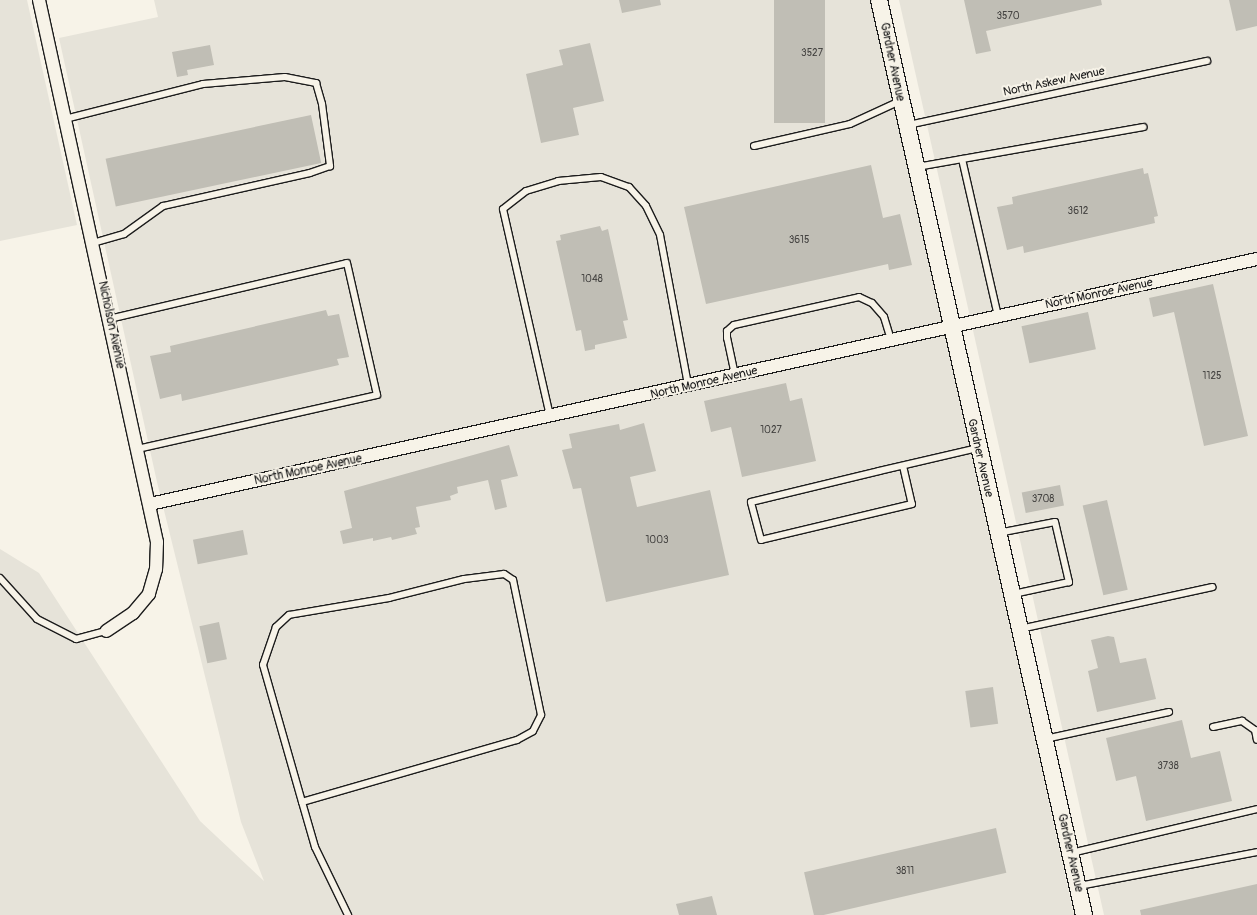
<!DOCTYPE html>
<style>
body{margin:0}
#map{position:relative;width:1257px;height:915px;overflow:hidden;background:#f7f3e8;font-family:Pangolin,sans-serif}
div>[style]{position:absolute}
.built>*{inset:0;background:#e6e3d9}
.building>*{inset:0;background:#c0beb5;transform-origin:0 0}
.roads{filter:drop-shadow(1px 0 #1c1c1c) drop-shadow(-1px 0 #1c1c1c) drop-shadow(0 1px #1c1c1c) drop-shadow(0 -1px #1c1c1c)}
.lane>*{height:6px;margin:-3px;padding:0 3px;transform-origin:3px;border-radius:3px;background:#f7f3e8}
.street>*{height:12px;margin:-6px;padding:0 6px;transform-origin:6px;border-radius:6px;background:#f7f3e8}
.secondary>*{height:16px;margin:-8px;padding:0 8px;transform-origin:8px;border-radius:8px;background:#f7f3e8}
span{translate:-50% -50%;white-space:nowrap;text-align:center;line-height:1.15;-webkit-text-stroke:4px #f7f3e8;paint-order:stroke}
.number-label{font-size:10px;color:#454442}
.number-label span{-webkit-text-stroke-width:0}
.street-label{font-size:12px;color:#1c1c1c}
</style>
<div id="map">
<div class="built">
<i style="clip-path:polygon(0 0,27px 0,77px 225px,0 241px)"></i>
<i style="clip-path:polygon(154px 0,870px 0,1074px 915px,0 915px,0 549px,39px 573px,200px 821px,264px 881px,241px 822px,157px 482px,59px 38px,158px 17px)"></i>
<i style="clip-path:polygon(899px 0,1257px 0,1257px 915px,1104px 915px)"></i>
</div>
<div class="building">
<i style="clip-path:polygon(619px 0,660px 0,661px 5px,622px 13px)"></i>
<i style="left:774px;top:0;width:51px;height:123px"></i>
<i style="clip-path:polygon(964px 0,1101px 0,1102px 5px,986px 31px,991px 51px,976px 54px)"></i>
<i style="clip-path:polygon(1229px 0,1257px 0,1257px 26px,1236px 31px)"></i>
<i style="clip-path:polygon(590px 43px,604px 101px,573px 108px,579px 135px,541px 143px,526px 74px,563px 65px,559px 50px)"></i>
<i style="clip-path:polygon(210px 45px,214px 65px,187px 70px,188px 75px,177px 77px,172px 52px)"></i>
<i style="left:311px;top:115px;width:49px;height:210px;rotate:78deg"></i>
<i style="clip-path:polygon(871px 165px,883px 218px,900px 214px,912px 265px,889px 270px,888px 264px,706px 304px,684px 207px)"></i>
<i style="clip-path:polygon(1143px 168px,1144px 174px,1148px 173px,1158px 216px,1154px 217px,1155px 223px,1024px 253px,1023px 246px,1007px 250px,997px 207px,1013px 204px,1012px 197px)"></i>
<i style="clip-path:polygon(600px 226px,602px 231px,608px 229px,628px 320px,623px 321px,627px 338px,595px 345px,595px 349px,585px 351px,581px 330px,576px 331px,556px 241px,561px 240px,560px 235px)"></i>
<i style="clip-path:polygon(1213px 284px,1248px 436px,1204px 446px,1174px 312px,1153px 317px,1149px 298px)"></i>
<i style="clip-path:polygon(326px 310px,328px 316px,339px 314px,349px 357px,337px 359px,339px 365px,182px 401px,181px 394px,160px 399px,150px 356px,171px 352px,170px 346px)"></i>
<i style="left:1088px;top:312px;width:38px;height:68px;rotate:78deg"></i>
<i style="clip-path:polygon(786px 383px,790px 401px,802px 398px,816px 461px,742px 477px,731px 427px,711px 432px,704px 401px)"></i>
<i style="clip-path:polygon(644px 423px,656px 471px,630px 477px,637px 507px,710px 490px,729px 575px,606px 602px,581px 488px,573px 489px,562px 450px,572px 448px,569px 434px,619px 424px,620px 430px)"></i>
<i style="clip-path:polygon(509px 445px,518px 476px,501px 480px,507px 507px,495px 510px,488px 480px,457px 487px,458px 493px,450px 496px,451px 500px,416px 507px,420px 527px,415px 528px,417px 534px,392px 540px,391px 537px,373px 541px,373px 538px,343px 544px,340px 531px,352px 528px,344px 491px)"></i>
<i style="left:1060px;top:485px;width:21px;height:39px;rotate:79deg"></i>
<i style="left:1107px;top:500px;width:92px;height:25px;rotate:77deg"></i>
<i style="left:243px;top:530px;width:25px;height:51px;rotate:79deg"></i>
<i style="left:219px;top:622px;width:38px;height:20px;rotate:78deg"></i>
<i style="clip-path:polygon(1108px 636px,1114px 637px,1120px 663px,1146px 658px,1156px 699px,1097px 712px,1088px 671px,1098px 668px,1091px 640px)"></i>
<i style="left:993px;top:687px;width:37px;height:28px;rotate:82deg"></i>
<i style="clip-path:polygon(1182px 720px,1191px 758px,1220px 751px,1232px 801px,1146px 821px,1136px 776px,1116px 781px,1106px 738px)"></i>
<i style="left:996px;top:828px;width:46px;height:197px;rotate:77deg"></i>
<i style="clip-path:polygon(1257px 884px,1257px 915px,1141px 915px,1140px 910px)"></i>
<i style="clip-path:polygon(712px 896px,717px 915px,679px 915px,676px 904px)"></i>
</div>
<div class="roads">
<div class="lane">
<i style="left:65px;top:119px;width:142px;rotate:-14.2deg"></i>
<i style="left:203px;top:84px;width:82px;rotate:-4.9deg"></i>
<i style="left:285px;top:77px;width:32px;rotate:11deg"></i>
<i style="left:316px;top:83px;width:22px;rotate:74deg"></i>
<i style="left:322px;top:104px;width:63px;rotate:82.6deg"></i>
<i style="left:330px;top:166px;width:21px;rotate:161deg"></i>
<i style="left:310px;top:173px;width:151px;rotate:167.3deg"></i>
<i style="left:163px;top:206px;width:48px;rotate:144.3deg"></i>
<i style="left:124px;top:234px;width:32px;rotate:164deg"></i>
<i style="left:908px;top:125px;width:306px;rotate:-12.1deg"></i>
<i style="left:754px;top:146px;width:98px;rotate:-12.9deg"></i>
<i style="left:850px;top:124px;width:55px;rotate:-24.7deg"></i>
<i style="left:962px;top:159px;width:161px;rotate:77.1deg"></i>
<i style="left:917px;top:167px;width:230px;rotate:-10deg"></i>
<i style="left:109px;top:319px;width:244px;rotate:-13.2deg"></i>
<i style="left:347px;top:263px;width:135px;rotate:77.2deg"></i>
<i style="left:377px;top:395px;width:245px;rotate:167.3deg"></i>
<i style="left:735px;top:375px;width:38px;rotate:-102deg"></i>
<i style="left:727px;top:338px;width:7px;rotate:-90deg"></i>
<i style="left:727px;top:331px;width:9px;rotate:-41deg"></i>
<i style="left:734px;top:325px;width:128px;rotate:-12.6deg"></i>
<i style="left:859px;top:297px;width:14px;rotate:25deg"></i>
<i style="left:872px;top:303px;width:18px;rotate:49deg"></i>
<i style="left:884px;top:317px;width:24px;rotate:73deg"></i>
<i style="left:550px;top:416px;width:212px;rotate:-102.8deg"></i>
<i style="left:503px;top:209px;width:29px;rotate:-38deg"></i>
<i style="left:526px;top:191px;width:34px;rotate:-17deg"></i>
<i style="left:558px;top:181px;width:43px;rotate:-5.3deg"></i>
<i style="left:601px;top:177px;width:30px;rotate:20deg"></i>
<i style="left:629px;top:187px;width:25px;rotate:48deg"></i>
<i style="left:646px;top:206px;width:32px;rotate:64deg"></i>
<i style="left:660px;top:235px;width:153px;rotate:79.4deg"></i>
<i style="left:903px;top:466px;width:39px;rotate:77deg"></i>
<i style="left:912px;top:504px;width:155px;rotate:166.6deg"></i>
<i style="left:761px;top:540px;width:39px;rotate:-105deg"></i>
<i style="left:751px;top:502px;width:132px;rotate:-13.6deg"></i>
<i style="left:879px;top:471px;width:102px;rotate:-13.1deg"></i>
<i style="left:998px;top:533px;width:58px;rotate:-10.9deg"></i>
<i style="left:1055px;top:522px;width:62px;rotate:76.9deg"></i>
<i style="left:1069px;top:582px;width:57px;rotate:167.9deg"></i>
<i style="left:0;top:578px;width:55px;rotate:47.9deg"></i>
<i style="left:37px;top:619px;width:44px;rotate:27.1deg"></i>
<i style="left:76px;top:639px;width:31px;rotate:-15deg"></i>
<i style="left:1020px;top:629px;width:197px;rotate:-12.3deg"></i>
<i style="left:1213px;top:727px;width:30px;rotate:-12deg"></i>
<i style="left:1242px;top:721px;width:16px;rotate:35deg"></i>
<i style="left:1255px;top:730px;width:10px;rotate:79deg"></i>
<i style="left:1045px;top:739px;width:127px;rotate:-12.3deg"></i>
<i style="left:302px;top:802px;width:224px;rotate:-16.1deg"></i>
<i style="left:517px;top:740px;width:18px;rotate:-29deg"></i>
<i style="left:533px;top:731px;width:18px;rotate:-63deg"></i>
<i style="left:541px;top:715px;width:138px;rotate:-101.7deg"></i>
<i style="left:513px;top:580px;width:11px;rotate:-146deg"></i>
<i style="left:504px;top:574px;width:40px;rotate:172.9deg"></i>
<i style="left:464px;top:579px;width:77px;rotate:165.8deg"></i>
<i style="left:389px;top:598px;width:101px;rotate:170.4deg"></i>
<i style="left:289px;top:615px;width:18px;rotate:137deg"></i>
<i style="left:276px;top:627px;width:40px;rotate:108.9deg"></i>
<i style="left:263px;top:665px;width:142px;rotate:74.1deg"></i>
<i style="left:302px;top:802px;width:47px;rotate:73.9deg"></i>
<i style="left:315px;top:847px;width:76px;rotate:64.1deg"></i>
<i style="left:1071px;top:853px;width:191px;rotate:-13.3deg"></i>
<i style="left:1079px;top:886px;width:181px;rotate:-10.8deg"></i>
</div>
<div class="street">
<i style="left:39px;top:0;width:555px;rotate:77.72deg"></i>
<i style="left:157px;top:542px;width:27px;rotate:92deg"></i>
<i style="left:156px;top:569px;width:26px;rotate:106deg"></i>
<i style="left:149px;top:594px;width:25px;rotate:130deg"></i>
<i style="left:133px;top:613px;width:32px;rotate:146deg"></i>
<i style="left:150px;top:504px;width:1134px;rotate:-12.48deg"></i>
</div>
<div class="secondary">
<i style="left:879px;top:0;width:938px;rotate:77.37deg"></i>
</div>
</div>
<div class="number-label">
<span style="left:1008px;top:17px">3570</span>
<span style="left:812px;top:54px">3527</span>
<span style="left:1078px;top:212px">3612</span>
<span style="left:799px;top:241px">3615</span>
<span style="left:592px;top:280px">1048</span>
<span style="left:1212px;top:377px">1125</span>
<span style="left:771px;top:431px">1027</span>
<span style="left:1043px;top:500px">3708</span>
<span style="left:657px;top:541px">1003</span>
<span style="left:1168px;top:767px">3738</span>
<span style="left:905px;top:872px">3811</span>
</div>
<div class="street-label">
<span style="left:892px;top:62px;rotate:78deg">Gardner Avenue</span>
<span style="left:1054px;top:82px;rotate:-12deg">North Askew Avenue</span>
<span style="left:1099px;top:294px;rotate:-12deg">North Monroe Avenue</span>
<span style="left:111px;top:325px;rotate:78deg">Nicholson Avenue</span>
<span style="left:704px;top:383px;rotate:-13deg">North Monroe Avenue</span>
<span style="left:980px;top:458px;rotate:77deg">Gardner Avenue</span>
<span style="left:308px;top:470px;rotate:-12deg">North Monroe Avenue</span>
<span style="left:1070px;top:853px;rotate:77deg">Gardner Avenue</span>
</div>
</div>
